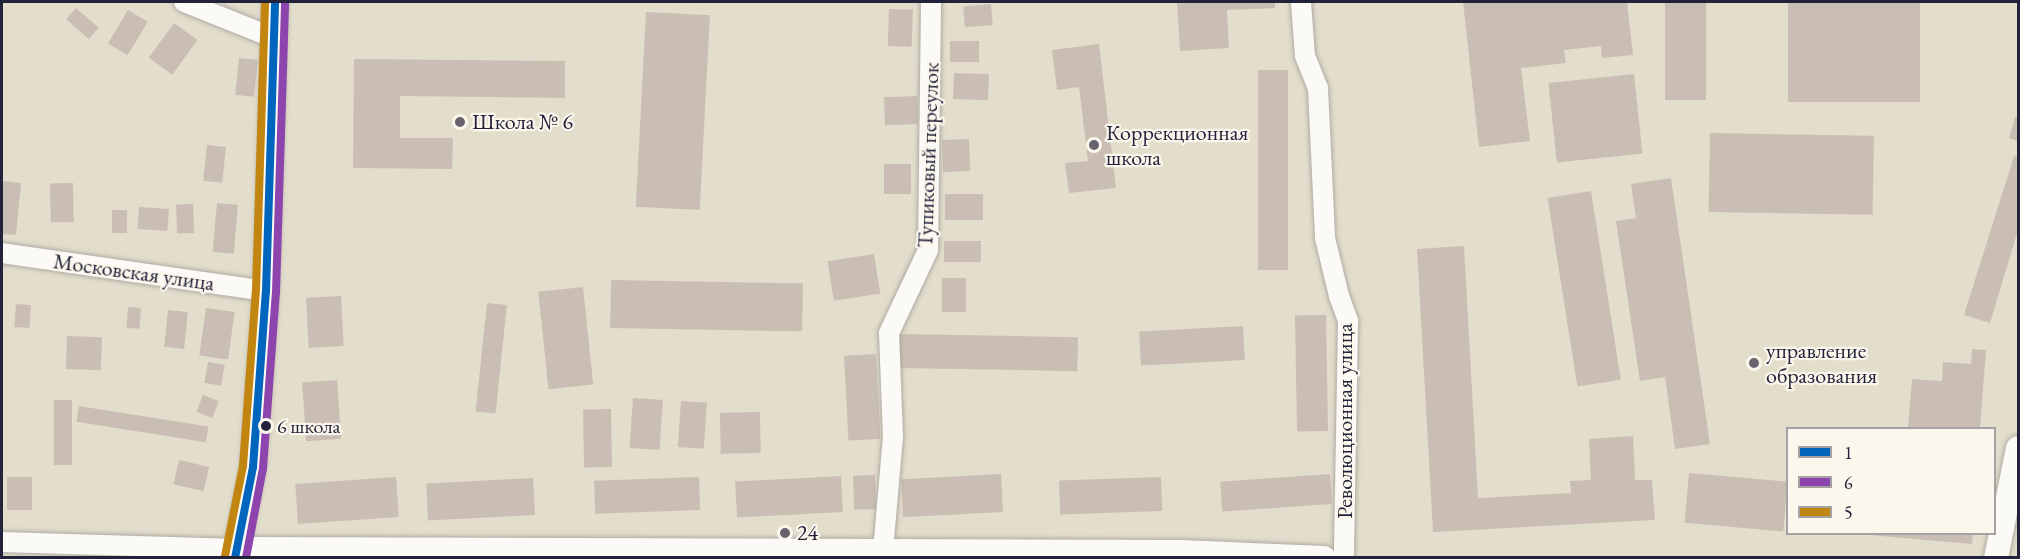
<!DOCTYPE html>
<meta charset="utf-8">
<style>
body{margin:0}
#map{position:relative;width:2020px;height:559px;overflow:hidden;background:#e3ddcc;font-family:"EB Garamond",serif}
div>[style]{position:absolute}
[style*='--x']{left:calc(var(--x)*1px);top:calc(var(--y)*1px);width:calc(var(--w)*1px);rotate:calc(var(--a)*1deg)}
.building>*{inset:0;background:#cabeb4;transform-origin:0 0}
.roads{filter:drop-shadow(0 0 2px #afaca3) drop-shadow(0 0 2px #afaca3)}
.minor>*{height:20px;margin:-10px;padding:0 10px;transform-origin:10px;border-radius:10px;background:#fbfaf7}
.major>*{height:24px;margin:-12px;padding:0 12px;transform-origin:12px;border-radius:12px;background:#fbfaf7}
.bus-1>*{height:8px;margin:-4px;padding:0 4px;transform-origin:4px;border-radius:4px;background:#0065bd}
.bus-2>*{height:8px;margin:-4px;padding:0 4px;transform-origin:4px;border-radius:4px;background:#8e44ad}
.bus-3>*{height:8px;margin:-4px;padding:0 4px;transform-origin:4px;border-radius:4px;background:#c2850f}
.dots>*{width:16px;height:16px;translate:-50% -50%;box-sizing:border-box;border:3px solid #fbf7ec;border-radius:50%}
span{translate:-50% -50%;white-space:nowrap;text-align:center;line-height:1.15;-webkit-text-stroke:4.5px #fbf7ec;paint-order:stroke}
.bus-label{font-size:20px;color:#22223b}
.left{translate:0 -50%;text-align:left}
.poi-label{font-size:22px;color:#22223b}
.street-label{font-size:22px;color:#22223b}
.frame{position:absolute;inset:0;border:3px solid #22223b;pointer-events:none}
.legend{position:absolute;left:1786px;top:427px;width:210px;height:108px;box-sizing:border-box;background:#fbf7ec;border:2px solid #a4a2a5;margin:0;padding:8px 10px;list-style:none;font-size:18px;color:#22223b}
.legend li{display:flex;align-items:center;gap:12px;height:30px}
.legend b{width:30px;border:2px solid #a4a2a5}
</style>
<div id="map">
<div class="building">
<div style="clip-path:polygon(1177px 2px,1275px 2px,1275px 8px,1227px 10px,1229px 48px,1180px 51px)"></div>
<div style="clip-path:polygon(1463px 2px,1627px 2px,1633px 55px,1602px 58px,1601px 46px,1564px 50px,1566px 63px,1521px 68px,1530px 141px,1479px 147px)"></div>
<div style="left:1665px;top:2px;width:41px;height:98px"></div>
<div style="left:1788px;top:2px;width:132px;height:100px"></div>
<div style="left:991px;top:4px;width:21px;height:28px;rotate:85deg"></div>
<div style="left:76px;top:8px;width:30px;height:15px;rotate:41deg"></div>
<div style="left:889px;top:9px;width:24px;height:37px;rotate:2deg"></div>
<div style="left:128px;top:10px;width:23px;height:39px;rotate:31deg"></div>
<div style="left:646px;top:12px;width:64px;height:195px;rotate:3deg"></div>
<div style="left:174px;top:23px;width:29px;height:43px;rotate:36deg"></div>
<div style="left:950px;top:41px;width:29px;height:21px"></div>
<div style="clip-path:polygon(1099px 44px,1116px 188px,1069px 193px,1065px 163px,1088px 161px,1079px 87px,1057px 90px,1052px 50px)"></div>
<div style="left:239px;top:58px;width:19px;height:37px;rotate:6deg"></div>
<div style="clip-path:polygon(354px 59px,565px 61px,565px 98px,400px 96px,400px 138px,453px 138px,452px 169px,353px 168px)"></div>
<div style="left:1258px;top:70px;width:30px;height:200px"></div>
<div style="left:954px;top:73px;width:35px;height:26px;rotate:2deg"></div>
<div style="left:1634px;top:74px;width:80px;height:86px;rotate:84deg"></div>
<div style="left:917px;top:96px;width:28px;height:33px;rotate:88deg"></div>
<div style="clip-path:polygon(2015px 117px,2018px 118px,2018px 141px,2009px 138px)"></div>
<div style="left:1710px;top:133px;width:164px;height:79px;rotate:1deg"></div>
<div style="left:969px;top:139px;width:32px;height:27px;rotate:88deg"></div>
<div style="left:207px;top:145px;width:19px;height:36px;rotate:6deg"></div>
<div style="clip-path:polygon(2014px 156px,2018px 157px,2018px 230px,1990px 323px,1964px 315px)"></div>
<div style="left:884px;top:164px;width:27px;height:30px"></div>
<div style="clip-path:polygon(1671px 178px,1710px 444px,1675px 449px,1665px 377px,1640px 381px,1616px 221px,1636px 218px,1631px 184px)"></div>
<div style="clip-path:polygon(2px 181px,21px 183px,16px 235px,2px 234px)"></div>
<div style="left:73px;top:183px;width:39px;height:23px;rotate:89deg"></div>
<div style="left:1591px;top:191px;width:191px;height:44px;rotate:81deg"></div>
<div style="left:945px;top:194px;width:38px;height:26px"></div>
<div style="left:217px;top:203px;width:21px;height:49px;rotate:5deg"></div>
<div style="left:193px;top:204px;width:29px;height:17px;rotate:88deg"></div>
<div style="left:139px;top:207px;width:30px;height:22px;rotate:4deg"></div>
<div style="left:112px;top:210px;width:15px;height:23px"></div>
<div style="left:981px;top:241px;width:21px;height:37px;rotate:90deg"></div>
<div style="clip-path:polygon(1464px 246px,1478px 498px,1571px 493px,1570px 481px,1591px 480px,1589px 439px,1633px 436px,1635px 480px,1652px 480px,1655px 520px,1433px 532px,1417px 249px)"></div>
<div style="left:874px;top:254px;width:40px;height:47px;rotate:81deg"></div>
<div style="left:942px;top:278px;width:24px;height:34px"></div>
<div style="left:611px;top:280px;width:192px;height:48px;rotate:1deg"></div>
<div style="left:583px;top:287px;width:98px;height:45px;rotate:84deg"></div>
<div style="left:341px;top:296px;width:50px;height:35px;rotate:87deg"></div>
<div style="left:487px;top:303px;width:20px;height:109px;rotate:6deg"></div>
<div style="left:16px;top:304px;width:15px;height:23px;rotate:4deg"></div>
<div style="left:128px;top:307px;width:13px;height:21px;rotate:4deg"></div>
<div style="left:206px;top:308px;width:29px;height:48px;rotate:8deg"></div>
<div style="left:168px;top:310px;width:20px;height:37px;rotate:6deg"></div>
<div style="left:1326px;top:315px;width:116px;height:31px;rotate:89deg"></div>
<div style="left:1243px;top:326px;width:34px;height:104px;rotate:87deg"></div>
<div style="left:897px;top:334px;width:181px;height:34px;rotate:1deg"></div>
<div style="left:67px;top:336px;width:35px;height:33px;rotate:2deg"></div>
<div style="clip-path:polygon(1972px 349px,1986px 350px,1980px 428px,1908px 428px,1912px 379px,1942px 381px,1943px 362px,1971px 364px)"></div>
<div style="left:876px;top:354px;width:85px;height:32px;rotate:87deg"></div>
<div style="left:208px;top:362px;width:17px;height:21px;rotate:10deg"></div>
<div style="left:337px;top:380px;width:59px;height:35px;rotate:86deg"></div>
<div style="left:203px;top:395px;width:17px;height:18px;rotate:21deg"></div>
<div style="left:633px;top:398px;width:30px;height:50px;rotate:4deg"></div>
<div style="left:54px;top:400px;width:18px;height:65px"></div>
<div style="left:681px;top:401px;width:26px;height:46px;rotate:4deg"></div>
<div style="left:79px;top:406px;width:131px;height:16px;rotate:9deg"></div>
<div style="left:611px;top:409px;width:58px;height:28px;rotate:89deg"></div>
<div style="left:760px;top:412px;width:41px;height:40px;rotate:89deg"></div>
<div style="left:179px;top:460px;width:31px;height:25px;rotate:13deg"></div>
<div style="left:1689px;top:473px;width:99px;height:50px;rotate:5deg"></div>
<div style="left:1001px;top:474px;width:38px;height:100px;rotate:87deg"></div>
<div style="left:1330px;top:474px;width:30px;height:110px;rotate:86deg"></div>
<div style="left:875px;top:475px;width:34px;height:22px;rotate:88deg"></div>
<div style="left:841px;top:476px;width:36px;height:106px;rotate:87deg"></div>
<div style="left:7px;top:477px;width:25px;height:33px"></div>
<div style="left:396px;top:477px;width:40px;height:101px;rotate:86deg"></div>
<div style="left:699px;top:477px;width:33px;height:105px;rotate:88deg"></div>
<div style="left:1161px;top:477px;width:34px;height:102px;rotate:88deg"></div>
<div style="left:533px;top:478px;width:37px;height:107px;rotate:87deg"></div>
<div style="clip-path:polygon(1858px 534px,1973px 534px,1972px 544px)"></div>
</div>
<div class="roads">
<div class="minor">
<div style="--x:184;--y:2;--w:97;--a:21.8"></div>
<div style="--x:1301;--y:2;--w:54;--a:85.8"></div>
<div style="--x:1305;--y:56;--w:35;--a:68"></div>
<div style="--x:1318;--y:88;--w:150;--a:87.3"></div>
<div style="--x:1325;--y:238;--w:60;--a:76.4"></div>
<div style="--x:1339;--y:296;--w:27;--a:70"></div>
<div style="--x:1348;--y:321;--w:237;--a:91"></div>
<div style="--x:2;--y:253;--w:267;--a:8.2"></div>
<div style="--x:2;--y:542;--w:235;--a:1.7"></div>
<div style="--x:883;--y:551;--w:114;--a:-85"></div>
<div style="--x:893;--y:437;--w:104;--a:-92.2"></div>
<div style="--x:889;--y:333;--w:92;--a:-64.8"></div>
<div style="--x:928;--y:250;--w:248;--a:-89.3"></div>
</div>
<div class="major">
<div style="--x:237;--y:549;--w:944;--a:0.18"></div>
<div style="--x:1181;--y:552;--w:143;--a:2.4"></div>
<div style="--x:235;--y:558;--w:93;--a:-78.8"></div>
<div style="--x:253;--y:467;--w:176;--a:-85.8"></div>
<div style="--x:266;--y:291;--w:289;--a:-88.2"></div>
<div style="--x:1996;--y:558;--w:112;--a:-78.7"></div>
</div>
</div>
<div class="bus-1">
<div style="--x:235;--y:558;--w:93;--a:-78.8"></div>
<div style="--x:253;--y:467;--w:176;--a:-85.8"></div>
<div style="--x:266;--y:291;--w:289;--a:-88.2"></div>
</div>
<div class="bus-2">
<div style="--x:246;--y:558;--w:92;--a:-79.3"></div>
<div style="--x:263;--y:468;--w:176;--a:-85.8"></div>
<div style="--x:276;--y:292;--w:290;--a:-88.2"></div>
</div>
<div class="bus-3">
<div style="--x:225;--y:556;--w:92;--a:-78.7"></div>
<div style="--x:243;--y:466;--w:176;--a:-85.8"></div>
<div style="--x:256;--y:290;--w:288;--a:-88.2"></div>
</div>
<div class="dots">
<div style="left:460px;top:122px;background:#66636e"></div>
<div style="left:1094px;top:145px;background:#66636e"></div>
<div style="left:1754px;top:363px;background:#66636e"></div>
<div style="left:266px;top:426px;background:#22223b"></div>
<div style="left:785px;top:533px;background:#66636e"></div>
</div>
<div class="bus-label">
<span class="left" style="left:277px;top:426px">6 школа</span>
</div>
<div class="poi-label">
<span class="left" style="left:472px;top:122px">Школа № 6</span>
<span class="left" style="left:1106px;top:145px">Коррекционная<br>школа</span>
<span class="left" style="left:1766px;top:363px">управление<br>образования</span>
<span class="left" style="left:797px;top:533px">24</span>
</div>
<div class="street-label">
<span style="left:928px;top:155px;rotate:-88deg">Тупиковый переулок</span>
<span style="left:134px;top:272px;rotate:8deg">Московская улица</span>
<span style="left:1345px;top:421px;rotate:-90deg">Революционная улица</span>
</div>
<div class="frame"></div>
<ul class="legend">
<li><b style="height:8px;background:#0065bd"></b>1</li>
<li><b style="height:8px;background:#8e44ad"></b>6</li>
<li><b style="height:8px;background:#c2850f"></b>5</li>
</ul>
</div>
